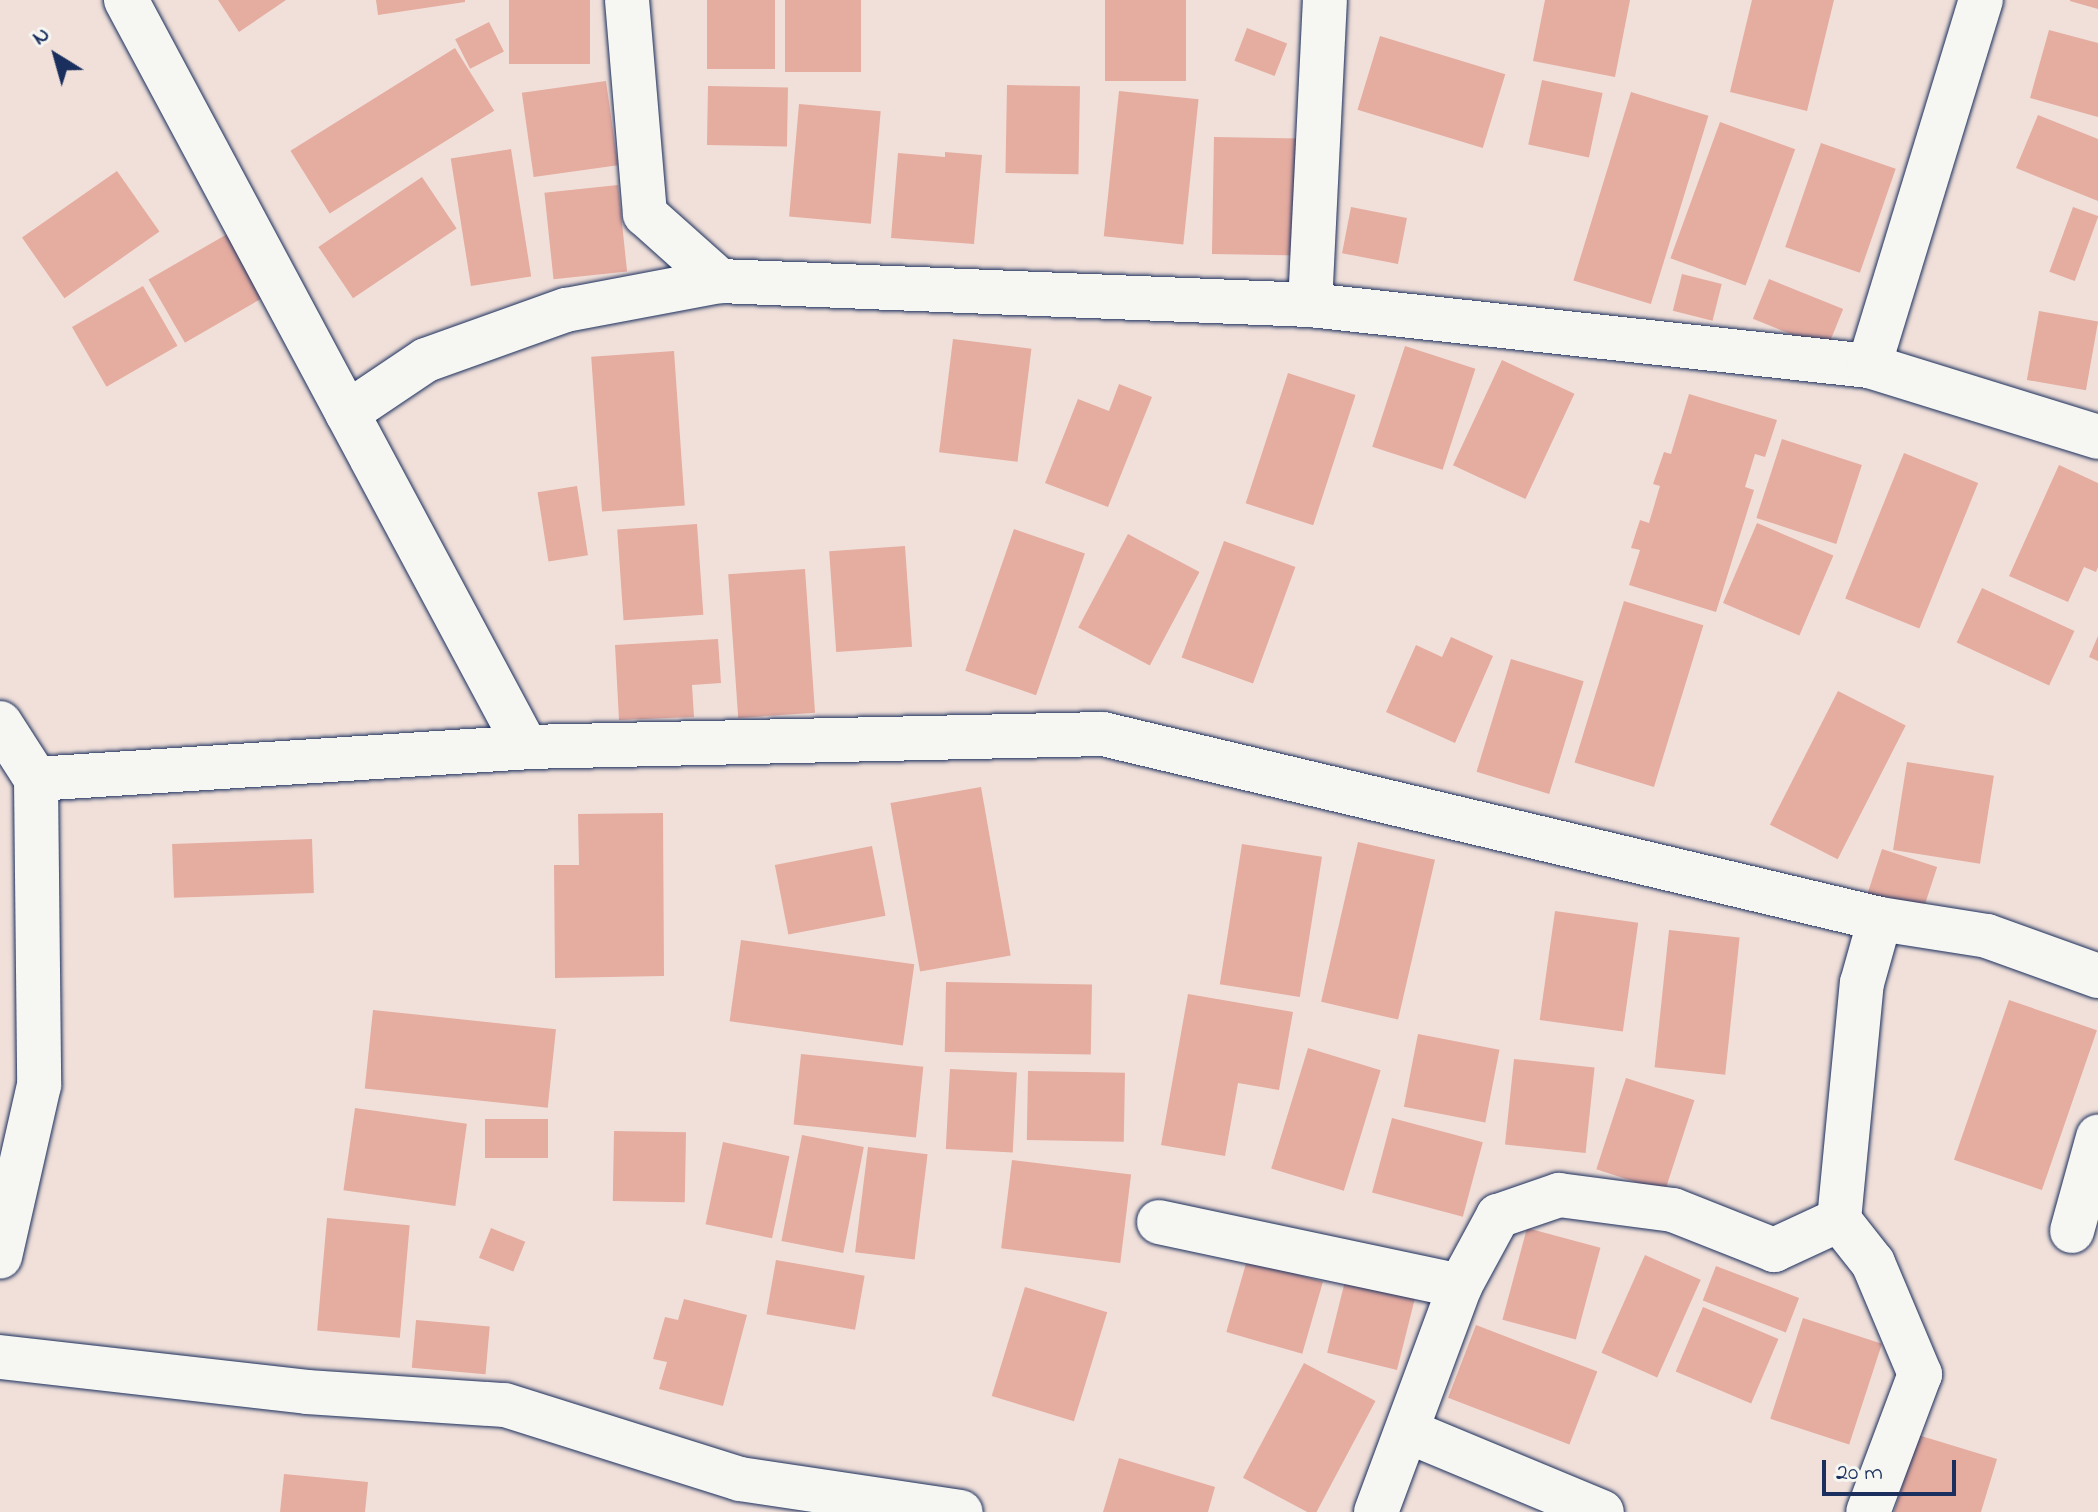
<!DOCTYPE html>
<style>
body{margin:0}
#map{position:relative;width:2098px;height:1512px;overflow:hidden;background:#f1e0d9;font-family:"Indie Flower",sans-serif}
div>[style]{position:absolute}
[style*='--x']{left:calc(var(--x)*1px);top:calc(var(--y)*1px);width:calc(var(--w)*1px);rotate:calc(var(--a)*1deg)}
.building>*{inset:0;background:#e5aca0;transform-origin:0 0}
.roads{filter:drop-shadow(0 0 2px #1b2f5e) drop-shadow(0 0 2px #1b2f5e)}
.minor>*{height:44px;margin:-22px;padding:0 22px;transform-origin:22px;border-radius:22px;background:#f6f6f2}
span{translate:-50% -50%;white-space:nowrap;text-align:center;line-height:1.15;-webkit-text-stroke:7px #f6f6f2;paint-order:stroke}
.north{position:absolute;left:16px;top:16px;width:80px;height:80px;-webkit-text-stroke:6px #f6f6f2;paint-order:stroke;rotate:323deg;font-size:22px;font-weight:700;line-height:32px;text-align:center;color:#1b2f5e}
.north::after{content:'';display:block;margin:auto;width:28px;height:36px;background:#1b2f5e;clip-path:polygon(50% 0,100% 100%,50% 72%,0 100%)}
.scale{position:absolute;left:1822px;top:1460px;width:134px;height:36px;box-sizing:border-box;border:4px solid #1b2f5e;border-top:0;padding-left:10px;font-size:24px;line-height:28px;white-space:nowrap;color:#1b2f5e;-webkit-text-stroke:6px #f6f6f2;paint-order:stroke}
</style>
<div id="map">
<div class="building">
<div style="clip-path:polygon(218px 0,286px 0,239px 32px)"></div>
<div style="clip-path:polygon(376px 0,465px 0,465px 2px,378px 15px)"></div>
<div style="left:509px;top:0;width:81px;height:64px"></div>
<div style="left:707px;top:0;width:68px;height:69px"></div>
<div style="left:785px;top:0;width:76px;height:72px"></div>
<div style="left:1105px;top:0;width:81px;height:81px"></div>
<div style="clip-path:polygon(1545px 0,1630px 0,1615px 77px,1533px 61px)"></div>
<div style="clip-path:polygon(1752px 0,1834px 0,1807px 111px,1730px 92px)"></div>
<div style="clip-path:polygon(2070px 0,2098px 0,2098px 9px,2070px 1px)"></div>
<div style="left:489px;top:22px;width:33px;height:38px;rotate:63deg"></div>
<div style="left:1247px;top:28px;width:43px;height:35px;rotate:21deg"></div>
<div style="clip-path:polygon(2049px 30px,2098px 43px,2098px 117px,2030px 98px)"></div>
<div style="left:1380px;top:36px;width:131px;height:77px;rotate:17deg"></div>
<div style="left:455px;top:48px;width:74px;height:194px;rotate:58deg"></div>
<div style="left:1542px;top:80px;width:62px;height:66px;rotate:12deg"></div>
<div style="left:606px;top:81px;width:85px;height:85px;rotate:82deg"></div>
<div style="left:1007px;top:85px;width:73px;height:88px;rotate:1deg"></div>
<div style="left:708px;top:86px;width:80px;height:59px;rotate:1deg"></div>
<div style="left:1119px;top:91px;width:80px;height:146px;rotate:6deg"></div>
<div style="left:1631px;top:92px;width:81px;height:197px;rotate:17deg"></div>
<div style="left:799px;top:104px;width:82px;height:113px;rotate:5deg"></div>
<div style="clip-path:polygon(2038px 115px,2098px 139px,2098px 201px,2016px 168px)"></div>
<div style="left:1720px;top:122px;width:80px;height:145px;rotate:20deg"></div>
<div style="left:1214px;top:137px;width:88px;height:117px;rotate:1deg"></div>
<div style="left:1821px;top:143px;width:79px;height:110px;rotate:19deg"></div>
<div style="left:511px;top:149px;width:129px;height:61px;rotate:81deg"></div>
<div style="clip-path:polygon(945px 152px,982px 155px,974px 244px,891px 238px,898px 153px,945px 157px)"></div>
<div style="left:117px;top:171px;width:74px;height:116px;rotate:55deg"></div>
<div style="left:422px;top:177px;width:62px;height:125px;rotate:56deg"></div>
<div style="left:618px;top:185px;width:87px;height:74px;rotate:84deg"></div>
<div style="left:1351px;top:207px;width:57px;height:47px;rotate:11deg"></div>
<div style="left:2073px;top:207px;width:27px;height:69px;rotate:20deg"></div>
<div style="left:229px;top:233px;width:73px;height:93px;rotate:60deg"></div>
<div style="left:1682px;top:274px;width:41px;height:38px;rotate:14deg"></div>
<div style="left:1769px;top:279px;width:80px;height:43px;rotate:22deg"></div>
<div style="left:143px;top:286px;width:69px;height:82px;rotate:60deg"></div>
<div style="left:2039px;top:311px;width:60px;height:70px;rotate:10deg"></div>
<div style="left:953px;top:339px;width:79px;height:114px;rotate:7deg"></div>
<div style="left:1405px;top:346px;width:74px;height:106px;rotate:18deg"></div>
<div style="left:674px;top:351px;width:155px;height:83px;rotate:86deg"></div>
<div style="left:1502px;top:360px;width:80px;height:116px;rotate:25deg"></div>
<div style="left:1288px;top:373px;width:71px;height:137px;rotate:18deg"></div>
<div style="clip-path:polygon(1119px 384px,1152px 397px,1108px 507px,1045px 483px,1078px 399px,1109px 411px)"></div>
<div style="clip-path:polygon(1689px 394px,1777px 420px,1765px 457px,1755px 454px,1745px 487px,1754px 490px,1716px 612px,1629px 585px,1640px 550px,1631px 548px,1640px 520px,1649px 523px,1660px 486px,1653px 484px,1664px 452px,1671px 454px)"></div>
<div style="left:1782px;top:439px;width:84px;height:83px;rotate:18deg"></div>
<div style="left:1904px;top:453px;width:80px;height:157px;rotate:22deg"></div>
<div style="clip-path:polygon(2059px 465px,2098px 483px,2098px 567px,2096px 572px,2084px 567px,2068px 602px,2009px 576px)"></div>
<div style="left:577px;top:486px;width:70px;height:40px;rotate:81deg"></div>
<div style="left:1757px;top:523px;width:83px;height:87px;rotate:23deg"></div>
<div style="left:697px;top:524px;width:91px;height:80px;rotate:86deg"></div>
<div style="left:1014px;top:529px;width:75px;height:150px;rotate:19deg"></div>
<div style="left:1128px;top:534px;width:81px;height:106px;rotate:28deg"></div>
<div style="left:1224px;top:541px;width:76px;height:124px;rotate:20deg"></div>
<div style="left:905px;top:546px;width:101px;height:76px;rotate:86deg"></div>
<div style="left:805px;top:569px;width:144px;height:77px;rotate:86deg"></div>
<div style="left:1982px;top:588px;width:102px;height:60px;rotate:25deg"></div>
<div style="left:1624px;top:601px;width:83px;height:169px;rotate:17deg"></div>
<div style="clip-path:polygon(2098px 636px,2098px 661px,2089px 657px)"></div>
<div style="clip-path:polygon(1451px 637px,1493px 656px,1455px 743px,1386px 712px,1416px 645px,1442px 657px)"></div>
<div style="clip-path:polygon(718px 639px,721px 683px,692px 685px,694px 717px,619px 720px,615px 645px)"></div>
<div style="left:1511px;top:659px;width:76px;height:118px;rotate:17deg"></div>
<div style="left:1838px;top:691px;width:76px;height:150px;rotate:27deg"></div>
<div style="left:1907px;top:762px;width:88px;height:89px;rotate:9deg"></div>
<div style="left:981px;top:787px;width:171px;height:92px;rotate:80deg"></div>
<div style="clip-path:polygon(663px 813px,664px 976px,555px 978px,554px 865px,579px 865px,578px 814px)"></div>
<div style="left:312px;top:839px;width:54px;height:140px;rotate:88deg"></div>
<div style="left:1358px;top:842px;width:79px;height:164px;rotate:13deg"></div>
<div style="left:1242px;top:844px;width:81px;height:142px;rotate:9deg"></div>
<div style="left:872px;top:846px;width:71px;height:99px;rotate:79deg"></div>
<div style="left:1882px;top:849px;width:58px;height:48px;rotate:18deg"></div>
<div style="left:1555px;top:911px;width:84px;height:110px;rotate:8deg"></div>
<div style="left:1669px;top:930px;width:71px;height:138px;rotate:6deg"></div>
<div style="left:741px;top:940px;width:175px;height:82px;rotate:8deg"></div>
<div style="left:946px;top:982px;width:146px;height:70px;rotate:1deg"></div>
<div style="clip-path:polygon(1188px 994px,1293px 1012px,1279px 1090px,1238px 1083px,1225px 1156px,1161px 1145px)"></div>
<div style="left:2009px;top:1000px;width:93px;height:169px;rotate:19deg"></div>
<div style="left:373px;top:1010px;width:184px;height:79px;rotate:6deg"></div>
<div style="left:1418px;top:1034px;width:83px;height:74px;rotate:11deg"></div>
<div style="left:1308px;top:1048px;width:76px;height:126px;rotate:17deg"></div>
<div style="left:801px;top:1054px;width:123px;height:71px;rotate:6deg"></div>
<div style="left:1514px;top:1059px;width:81px;height:86px;rotate:6deg"></div>
<div style="left:950px;top:1069px;width:67px;height:80px;rotate:3deg"></div>
<div style="left:1028px;top:1071px;width:97px;height:69px;rotate:1deg"></div>
<div style="left:1626px;top:1078px;width:72px;height:96px;rotate:18deg"></div>
<div style="left:355px;top:1108px;width:113px;height:83px;rotate:8deg"></div>
<div style="left:1392px;top:1118px;width:94px;height:77px;rotate:15deg"></div>
<div style="left:485px;top:1119px;width:63px;height:39px"></div>
<div style="left:614px;top:1131px;width:72px;height:70px;rotate:1deg"></div>
<div style="left:802px;top:1135px;width:63px;height:108px;rotate:11deg"></div>
<div style="left:723px;top:1142px;width:68px;height:84px;rotate:12deg"></div>
<div style="left:868px;top:1147px;width:60px;height:106px;rotate:7deg"></div>
<div style="left:1012px;top:1160px;width:120px;height:89px;rotate:7deg"></div>
<div style="left:327px;top:1218px;width:83px;height:113px;rotate:5deg"></div>
<div style="left:491px;top:1228px;width:37px;height:32px;rotate:22deg"></div>
<div style="left:1527px;top:1228px;width:76px;height:95px;rotate:15deg"></div>
<div style="left:1645px;top:1255px;width:61px;height:107px;rotate:24deg"></div>
<div style="left:776px;top:1260px;width:90px;height:55px;rotate:10deg"></div>
<div style="left:1247px;top:1260px;width:79px;height:75px;rotate:16deg"></div>
<div style="left:1716px;top:1266px;width:89px;height:37px;rotate:21deg"></div>
<div style="left:1346px;top:1277px;width:72px;height:78px;rotate:14deg"></div>
<div style="left:1025px;top:1287px;width:86px;height:114px;rotate:17deg"></div>
<div style="clip-path:polygon(684px 1299px,747px 1315px,723px 1406px,659px 1389px,667px 1362px,653px 1359px,665px 1317px,678px 1320px)"></div>
<div style="left:1703px;top:1307px;width:82px;height:70px;rotate:23deg"></div>
<div style="left:1803px;top:1318px;width:83px;height:106px;rotate:18deg"></div>
<div style="left:416px;top:1320px;width:74px;height:48px;rotate:5deg"></div>
<div style="left:1476px;top:1325px;width:130px;height:78px;rotate:21deg"></div>
<div style="left:1304px;top:1363px;width:81px;height:130px;rotate:28deg"></div>
<div style="clip-path:polygon(1918px 1435px,1997px 1459px,1981px 1512px,1894px 1512px)"></div>
<div style="clip-path:polygon(1119px 1458px,1215px 1487px,1208px 1512px,1103px 1512px)"></div>
<div style="clip-path:polygon(284px 1474px,368px 1482px,365px 1512px,280px 1512px)"></div>
</div>
<div class="roads">
<div class="minor">
<div style="--x:126;--y:0;--w:847;--a:61.83"></div>
<div style="--x:627;--y:0;--w:215;--a:85.2"></div>
<div style="--x:645;--y:214;--w:101;--a:41.8"></div>
<div style="--x:720;--y:281;--w:590;--a:2.33"></div>
<div style="--x:1310;--y:305;--w:562;--a:6.23"></div>
<div style="--x:1869;--y:366;--w:240;--a:17.2"></div>
<div style="--x:1310;--y:305;--w:305;--a:-87.2"></div>
<div style="--x:1869;--y:366;--w:383;--a:-73"></div>
<div style="--x:347;--y:413;--w:95;--a:-33.9"></div>
<div style="--x:426;--y:360;--w:149;--a:-19.7"></div>
<div style="--x:566;--y:310;--w:157;--a:-10.7"></div>
<div style="--x:0;--y:723;--w:67;--a:57.3"></div>
<div style="--x:36;--y:779;--w:306;--a:89.4"></div>
<div style="--x:39;--y:1085;--w:176;--a:102.8"></div>
<div style="--x:36;--y:779;--w:491;--a:-3.7"></div>
<div style="--x:526;--y:747;--w:577;--a:-1.29"></div>
<div style="--x:1103;--y:734;--w:799;--a:13.39"></div>
<div style="--x:1880;--y:919;--w:108;--a:9"></div>
<div style="--x:1987;--y:936;--w:118;--a:19.8"></div>
<div style="--x:1839;--y:1220;--w:55;--a:51.7"></div>
<div style="--x:1873;--y:1263;--w:121;--a:67.1"></div>
<div style="--x:1920;--y:1374;--w:147;--a:110.6"></div>
<div style="--x:1159;--y:1222;--w:308;--a:12"></div>
<div style="--x:2072;--y:1231;--w:98;--a:-74.5"></div>
<div style="--x:0;--y:1357;--w:309;--a:6.5"></div>
<div style="--x:307;--y:1392;--w:198;--a:3.8"></div>
<div style="--x:505;--y:1405;--w:246;--a:17.5"></div>
<div style="--x:740;--y:1479;--w:223;--a:8.5"></div>
<div style="--x:1407;--y:1431;--w:211;--a:22.6"></div>
<div style="--x:1376;--y:1512;--w:241;--a:-69.6"></div>
<div style="--x:1460;--y:1286;--w:80;--a:-61.5"></div>
<div style="--x:1498;--y:1216;--w:65;--a:-19"></div>
<div style="--x:1559;--y:1195;--w:115;--a:7.5"></div>
<div style="--x:1673;--y:1210;--w:109;--a:21.6"></div>
<div style="--x:1774;--y:1250;--w:72;--a:-24.8"></div>
<div style="--x:1839;--y:1220;--w:238;--a:-84.5"></div>
<div style="--x:1862;--y:983;--w:66;--a:-74.3"></div>
</div>
</div>
<div class="north">N</div>
<div class="scale">20 m</div>
</div>
